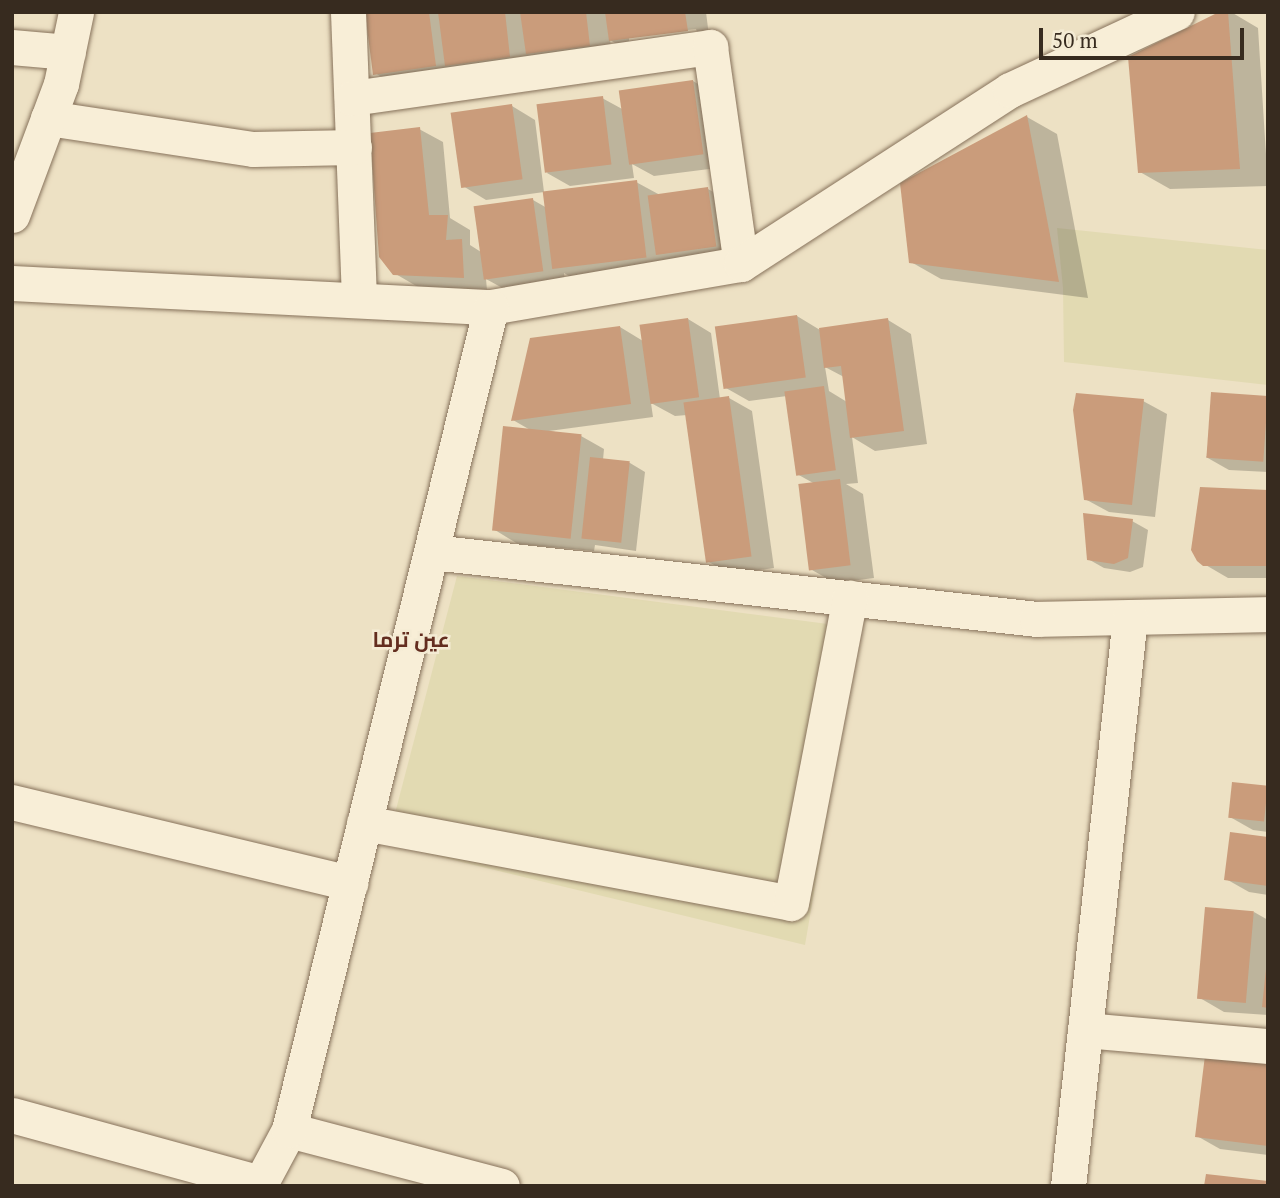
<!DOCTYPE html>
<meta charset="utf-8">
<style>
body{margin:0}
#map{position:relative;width:1280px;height:1198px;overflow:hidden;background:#ede1c4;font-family:"PT Serif",Cairo,serif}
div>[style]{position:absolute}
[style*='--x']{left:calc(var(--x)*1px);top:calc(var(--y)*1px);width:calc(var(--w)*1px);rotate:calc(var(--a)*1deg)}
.farmland>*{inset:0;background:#e2dab2}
.shadow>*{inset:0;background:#0003}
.building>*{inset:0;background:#ca9c7b;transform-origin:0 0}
.roads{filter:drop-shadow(0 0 2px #87725b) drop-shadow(0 0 2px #87725b)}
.minor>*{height:35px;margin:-17.5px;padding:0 17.5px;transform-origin:17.5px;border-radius:17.5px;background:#f8eed7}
span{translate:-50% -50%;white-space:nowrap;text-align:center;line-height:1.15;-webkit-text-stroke:5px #f4ebd4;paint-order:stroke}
.quarter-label{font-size:21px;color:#632d1f;font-weight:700}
.frame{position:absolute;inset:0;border:14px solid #372b1f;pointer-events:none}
.scale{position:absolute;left:1039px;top:28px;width:205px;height:32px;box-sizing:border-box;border:4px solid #372b1f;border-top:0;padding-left:9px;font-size:21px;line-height:24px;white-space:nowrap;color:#372b1f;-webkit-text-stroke:5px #f4ebd4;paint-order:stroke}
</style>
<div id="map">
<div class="farmland">
<div style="clip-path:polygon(1057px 228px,1268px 250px,1268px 385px,1064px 362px,1063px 288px)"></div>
<div style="clip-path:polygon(457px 576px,859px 628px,805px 945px,387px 844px)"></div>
</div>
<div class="shadow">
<div style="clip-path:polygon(evenodd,367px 12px,706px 12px,710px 44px,634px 54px,610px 40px,613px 58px,551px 66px,531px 55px,533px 70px,398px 87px,375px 73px,367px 12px,696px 29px,697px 32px,629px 41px,629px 37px,696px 29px)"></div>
<div style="clip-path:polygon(1223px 12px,1231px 12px,1258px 28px,1268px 186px,1170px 189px,1140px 172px)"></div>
<div style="clip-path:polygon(693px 81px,716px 95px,725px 167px,654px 176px,632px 164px,634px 178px,570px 186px,547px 173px,602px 98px,624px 110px)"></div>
<div style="clip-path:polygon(512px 106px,535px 120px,544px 192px,486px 200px,463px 186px)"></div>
<div style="clip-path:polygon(1027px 117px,1057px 134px,1088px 298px,941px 279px,911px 262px)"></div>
<div style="clip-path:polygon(419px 129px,443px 142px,450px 218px,470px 230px,470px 245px,481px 252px,533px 200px,547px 208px,636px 182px,660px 195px,708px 189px,731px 202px,739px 259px,577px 281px,564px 273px,565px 284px,508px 291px,486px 279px,487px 290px,418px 287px,394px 273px)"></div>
<div style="clip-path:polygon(evenodd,797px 316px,820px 330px,888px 320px,911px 334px,927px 444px,875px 451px,852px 437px,858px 483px,846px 484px,863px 494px,874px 578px,835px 583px,812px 570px,815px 484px,797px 474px,787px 396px,749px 401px,726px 388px,797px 316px,825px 367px,844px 377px,847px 402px,829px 391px,825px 367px)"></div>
<div style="clip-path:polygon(688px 319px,711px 333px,720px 399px,729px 398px,752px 411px,774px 568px,730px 574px,707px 561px,687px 415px,675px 416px,651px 403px,653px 417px,549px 431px,581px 436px,604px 449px,603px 460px,630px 463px,645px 472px,636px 551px,595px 545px,594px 551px,518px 544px,495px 530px,532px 431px,513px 420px,620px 327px,643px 341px)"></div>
<div style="clip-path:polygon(1268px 397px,1268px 472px,1229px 470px,1206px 457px)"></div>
<div style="clip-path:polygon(1143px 401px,1167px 414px,1155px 517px,1109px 512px,1085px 499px)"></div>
<div style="clip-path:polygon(1268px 492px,1268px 578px,1228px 578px,1204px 564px)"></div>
<div style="clip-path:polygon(1132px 521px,1148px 530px,1143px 567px,1130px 572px,1104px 568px,1088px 559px)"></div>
<div style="clip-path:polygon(1268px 788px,1268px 832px,1253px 830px,1230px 817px)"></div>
<div style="clip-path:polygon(1268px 839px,1268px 895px,1249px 892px,1226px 879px)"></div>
<div style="clip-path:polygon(1254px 912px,1268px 920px,1268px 1015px,1224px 1012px,1200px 998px)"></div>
<div style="clip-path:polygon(1268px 1057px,1268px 1155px,1220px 1149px,1197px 1136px)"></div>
</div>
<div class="building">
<div style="clip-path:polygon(365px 12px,429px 12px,436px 66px,373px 75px)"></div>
<div style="clip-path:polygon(438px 12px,505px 12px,510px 57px,445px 66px)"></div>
<div style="clip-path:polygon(520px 12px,586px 12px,590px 46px,526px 54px)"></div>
<div style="clip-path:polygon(605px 12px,685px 12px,688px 31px,609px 41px)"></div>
<div style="clip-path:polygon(1219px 12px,1228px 12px,1240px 169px,1138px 173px,1128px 57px)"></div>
<div style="left:693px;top:80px;width:75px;height:75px;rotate:82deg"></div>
<div style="left:603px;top:96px;width:69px;height:67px;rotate:83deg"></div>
<div style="left:512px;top:104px;width:76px;height:62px;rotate:82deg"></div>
<div style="clip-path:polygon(1027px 115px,1059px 282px,909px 263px,900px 183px)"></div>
<div style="clip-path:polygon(420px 127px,429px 215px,448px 215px,446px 240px,462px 239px,464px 278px,393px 275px,379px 257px,370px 133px)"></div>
<div style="left:637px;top:180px;width:78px;height:95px;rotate:83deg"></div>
<div style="left:708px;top:187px;width:60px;height:61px;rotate:82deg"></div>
<div style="left:533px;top:198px;width:74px;height:60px;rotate:82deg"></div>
<div style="left:797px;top:315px;width:63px;height:83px;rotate:82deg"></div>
<div style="left:688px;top:318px;width:80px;height:49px;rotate:82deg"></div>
<div style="clip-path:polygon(888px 318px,904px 431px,850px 438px,841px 366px,824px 368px,819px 328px)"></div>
<div style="clip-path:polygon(620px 326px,631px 404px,511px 421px,530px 338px)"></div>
<div style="left:824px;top:386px;width:85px;height:40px;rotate:82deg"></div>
<div style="left:1211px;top:392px;width:57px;height:66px;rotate:4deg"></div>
<div style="clip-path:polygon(1076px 393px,1144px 399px,1132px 505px,1084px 500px,1073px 410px)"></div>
<div style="left:729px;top:396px;width:162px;height:46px;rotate:82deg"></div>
<div style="left:503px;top:426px;width:79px;height:105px;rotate:6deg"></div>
<div style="left:590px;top:457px;width:40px;height:82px;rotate:6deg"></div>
<div style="left:840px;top:479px;width:87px;height:42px;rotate:83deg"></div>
<div style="clip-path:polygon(1200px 487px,1268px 490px,1268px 566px,1203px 566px,1197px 561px,1191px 550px)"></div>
<div style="clip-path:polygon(1083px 513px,1133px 519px,1128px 558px,1114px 564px,1087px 560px)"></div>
<div style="left:1232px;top:782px;width:36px;height:36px;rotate:6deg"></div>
<div style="clip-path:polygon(1230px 832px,1268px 837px,1268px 886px,1224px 880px)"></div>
<div style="left:1205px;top:907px;width:49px;height:92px;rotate:5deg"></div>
<div style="clip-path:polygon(1266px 969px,1268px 969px,1268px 1008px,1262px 1007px)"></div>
<div style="clip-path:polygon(1206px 1047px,1268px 1055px,1268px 1146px,1195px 1137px)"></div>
<div style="clip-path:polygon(1206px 1174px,1268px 1181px,1268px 1186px,1204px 1186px)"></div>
</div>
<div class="roads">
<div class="minor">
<div style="--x:348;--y:12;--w:288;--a:87.8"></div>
<div style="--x:12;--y:47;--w:56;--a:5.1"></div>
<div style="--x:352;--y:98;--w:362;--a:-8.1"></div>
<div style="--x:710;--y:47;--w:219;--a:81.9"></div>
<div style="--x:48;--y:118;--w:207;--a:8.6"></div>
<div style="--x:253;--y:149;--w:101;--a:-1.1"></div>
<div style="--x:12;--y:215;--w:140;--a:-69.5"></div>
<div style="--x:61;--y:84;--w:74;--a:-78.2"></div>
<div style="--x:12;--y:283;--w:480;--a:2.9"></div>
<div style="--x:491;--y:307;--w:254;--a:-9.8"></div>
<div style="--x:741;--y:264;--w:320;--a:-32.9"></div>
<div style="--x:1010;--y:90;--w:184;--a:-25"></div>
<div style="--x:432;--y:552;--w:609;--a:6.32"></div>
<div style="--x:1037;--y:619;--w:231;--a:-1.2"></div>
<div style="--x:12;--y:802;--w:348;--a:13.5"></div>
<div style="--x:364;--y:823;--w:434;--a:10.6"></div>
<div style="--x:791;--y:903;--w:311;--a:-79.1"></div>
<div style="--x:1085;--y:1030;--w:184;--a:5"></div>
<div style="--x:12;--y:1115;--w:257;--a:15.3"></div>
<div style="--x:289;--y:1130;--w:220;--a:14.7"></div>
<div style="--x:259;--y:1186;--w:64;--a:-61.8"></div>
<div style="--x:289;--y:1130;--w:847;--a:-76.21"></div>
<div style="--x:1068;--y:1186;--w:572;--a:-83.78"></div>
</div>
</div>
<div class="quarter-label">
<span style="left:411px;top:639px">عين ترما</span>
</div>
<div class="frame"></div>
<div class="scale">50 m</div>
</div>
